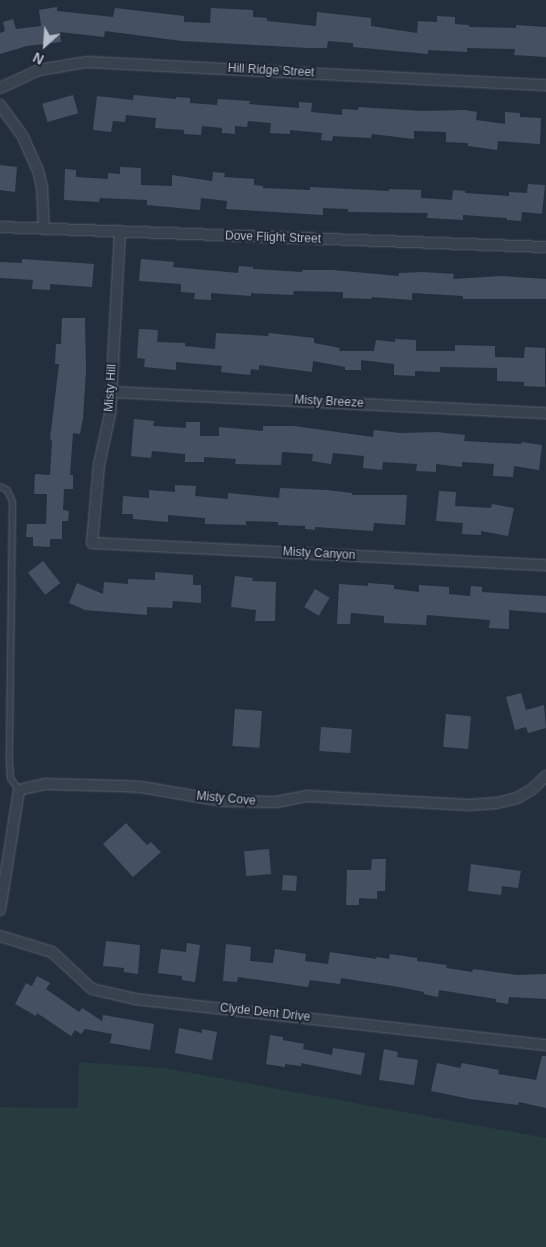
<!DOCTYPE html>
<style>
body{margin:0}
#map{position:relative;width:546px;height:1247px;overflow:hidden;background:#242f3e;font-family:Arial,sans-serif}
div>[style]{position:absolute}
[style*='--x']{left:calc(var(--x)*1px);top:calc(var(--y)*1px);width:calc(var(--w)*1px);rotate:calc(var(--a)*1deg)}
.green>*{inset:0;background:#263c3f}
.building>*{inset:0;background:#455162;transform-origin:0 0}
.roads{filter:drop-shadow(0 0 1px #565f6c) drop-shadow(0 0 1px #565f6c)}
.lane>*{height:5px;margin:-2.5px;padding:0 2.5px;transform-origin:2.5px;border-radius:2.5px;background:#38414e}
.street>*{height:10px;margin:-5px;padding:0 5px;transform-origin:5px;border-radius:5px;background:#38414e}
span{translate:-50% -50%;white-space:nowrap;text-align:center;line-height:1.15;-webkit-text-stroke:4px #1d2633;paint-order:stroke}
.street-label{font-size:12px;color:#b4bcc9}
.north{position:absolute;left:20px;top:20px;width:50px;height:50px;-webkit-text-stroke:4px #1d2633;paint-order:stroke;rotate:206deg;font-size:14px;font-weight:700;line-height:20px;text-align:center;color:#b4bcc9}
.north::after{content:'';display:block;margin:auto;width:18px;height:22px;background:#b4bcc9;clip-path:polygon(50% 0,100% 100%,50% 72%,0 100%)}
</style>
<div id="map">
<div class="green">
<div style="clip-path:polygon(79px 1062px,164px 1068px,546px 1138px,546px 1247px,0 1247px,0 1107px,78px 1108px)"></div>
</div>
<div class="building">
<div style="clip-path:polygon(57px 7px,57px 11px,113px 17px,115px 8px,184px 16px,184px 22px,210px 23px,211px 8px,253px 10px,253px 17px,267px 18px,267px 21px,316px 26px,317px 12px,371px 18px,371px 26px,417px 33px,418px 21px,437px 22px,437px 16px,455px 17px,455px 24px,469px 25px,469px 27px,516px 28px,516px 25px,546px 27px,546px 57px,514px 55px,515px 49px,467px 48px,467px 52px,428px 50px,428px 54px,353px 47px,353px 43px,328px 41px,327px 48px,308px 48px,182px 41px,105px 31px,104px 37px,60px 32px,61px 42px,27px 46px,0 54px,0 33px,5px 31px,3px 22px,13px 19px,16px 29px,41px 26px,39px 10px)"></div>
<div style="left:73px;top:95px;width:19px;height:32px;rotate:74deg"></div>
<div style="clip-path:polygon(134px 95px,176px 99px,176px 97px,190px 98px,190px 103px,217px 105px,218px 99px,250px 101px,249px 104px,299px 108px,299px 102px,312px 103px,311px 112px,342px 115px,342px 109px,358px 110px,358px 107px,422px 111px,465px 110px,477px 112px,476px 120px,505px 124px,505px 112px,520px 113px,520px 117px,541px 118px,540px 144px,498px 141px,497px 150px,468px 146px,468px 143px,446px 142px,446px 132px,414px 131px,414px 139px,372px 134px,371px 138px,333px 136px,332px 141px,321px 140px,322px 133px,290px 130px,290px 134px,270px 133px,271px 123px,248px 121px,247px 127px,235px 126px,235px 134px,222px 133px,222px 128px,202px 126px,201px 135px,184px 134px,184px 130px,155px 128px,156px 118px,126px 115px,125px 122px,113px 121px,111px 132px,93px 130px,97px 96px,133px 100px)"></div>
<div style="clip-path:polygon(0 165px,17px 167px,15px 192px,0 190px)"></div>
<div style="clip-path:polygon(120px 167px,141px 168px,141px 185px,172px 186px,172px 175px,212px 181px,213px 172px,225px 173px,224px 177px,254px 179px,254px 185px,263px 186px,263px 188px,310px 190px,310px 187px,389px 191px,389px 189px,421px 190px,421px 198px,452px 200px,453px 190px,465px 191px,465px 193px,509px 196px,509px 192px,527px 193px,528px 184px,545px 185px,542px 214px,522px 212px,521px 221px,507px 220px,507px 218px,463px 215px,463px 220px,427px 218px,428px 213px,348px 212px,348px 209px,323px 208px,323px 215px,226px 209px,227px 201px,201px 198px,200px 210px,147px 205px,147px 200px,100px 198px,99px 202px,64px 200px,65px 169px,76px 170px,76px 177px,108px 179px,108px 173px,120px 174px)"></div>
<div style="clip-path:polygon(22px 259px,94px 264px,92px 287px,50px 284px,50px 290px,32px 289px,33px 280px,0 278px,0 262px,22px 263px)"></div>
<div style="clip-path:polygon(141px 259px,174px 262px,173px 267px,238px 273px,239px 266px,253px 267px,253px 269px,302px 272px,302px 270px,333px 270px,399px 276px,399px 273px,423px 272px,454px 274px,453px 279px,501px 276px,546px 279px,546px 299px,463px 299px,463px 296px,412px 293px,412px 300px,372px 297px,371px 299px,343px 298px,343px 292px,294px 291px,293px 295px,251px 293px,251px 296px,211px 293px,211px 300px,194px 299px,195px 293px,181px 292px,181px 284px,139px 281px)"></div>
<div style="clip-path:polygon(62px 318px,85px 318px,86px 371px,83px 418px,80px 434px,73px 433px,70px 475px,73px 475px,73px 489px,64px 489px,63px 510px,69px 511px,68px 521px,62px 521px,62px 539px,50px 539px,50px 547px,33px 546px,33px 537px,26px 537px,27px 524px,46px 524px,47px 494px,34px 494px,35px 474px,50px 475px,52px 440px,50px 439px,59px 364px,55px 364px,56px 344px,61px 344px)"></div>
<div style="clip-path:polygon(139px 329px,158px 330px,157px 342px,185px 343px,185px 346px,215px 349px,216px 333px,268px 336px,269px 333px,314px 338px,314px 343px,340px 348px,339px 351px,374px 351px,376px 340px,395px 342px,395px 339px,416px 340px,416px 351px,455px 351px,455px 345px,495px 346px,495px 357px,524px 358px,525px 347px,545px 348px,545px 387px,524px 386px,524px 382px,497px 381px,497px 368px,440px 367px,440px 372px,415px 371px,415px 376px,394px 375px,394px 364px,361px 360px,361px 370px,345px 370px,345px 367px,313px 361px,312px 372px,259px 365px,259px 370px,251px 369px,250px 375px,221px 372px,222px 366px,176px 362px,176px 370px,144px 367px,145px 359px,137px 358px)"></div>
<div style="clip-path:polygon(134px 419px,154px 421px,153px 426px,186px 428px,186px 422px,200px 422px,200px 436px,219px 436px,219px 427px,263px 431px,263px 426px,294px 426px,373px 437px,374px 430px,400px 433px,436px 432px,465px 435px,464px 441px,521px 444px,522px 442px,542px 445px,539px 470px,514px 466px,513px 477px,493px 476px,494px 464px,462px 462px,462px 467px,436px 464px,436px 472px,416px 471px,417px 464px,383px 462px,382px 470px,363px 468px,364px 456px,333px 453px,331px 464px,312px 461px,313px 454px,282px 452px,281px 465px,235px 464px,236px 459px,204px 457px,204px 462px,185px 462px,185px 454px,152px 451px,151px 458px,131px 456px)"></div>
<div style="clip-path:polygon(175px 485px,196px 486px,195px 496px,228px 499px,228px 493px,279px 498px,280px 488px,327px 490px,352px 493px,352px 495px,407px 495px,405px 525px,374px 523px,373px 531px,315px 527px,315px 530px,305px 529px,305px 526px,278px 525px,278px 522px,246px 521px,246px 525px,205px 524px,205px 518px,168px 515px,168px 522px,133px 519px,133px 514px,122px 514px,123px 496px,149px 498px,149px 490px,175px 492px)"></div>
<div style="clip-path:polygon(439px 491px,456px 492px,455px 506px,491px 508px,492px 504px,514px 508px,508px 536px,481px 531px,481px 535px,462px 534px,463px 523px,436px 521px)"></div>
<div style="left:43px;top:561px;width:28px;height:19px;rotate:52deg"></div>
<div style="clip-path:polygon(155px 572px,193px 575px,193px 585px,201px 585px,201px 603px,173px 601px,172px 608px,147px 607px,147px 615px,85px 610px,69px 603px,77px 583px,103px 594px,104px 582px,128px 584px,128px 579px,155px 580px)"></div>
<div style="clip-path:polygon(235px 576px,253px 578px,252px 581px,276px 582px,275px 621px,255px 621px,256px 610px,231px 607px)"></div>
<div style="clip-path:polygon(368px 583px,394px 585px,394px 589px,419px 592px,419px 585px,449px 587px,449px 594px,470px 596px,471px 586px,482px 587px,482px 592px,546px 596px,546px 613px,509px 610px,509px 629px,489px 628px,490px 620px,427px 615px,426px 625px,384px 623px,384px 616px,351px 613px,350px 624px,337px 624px,339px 584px,368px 586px)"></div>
<div style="left:315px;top:589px;width:17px;height:21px;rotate:31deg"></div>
<div style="clip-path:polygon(521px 693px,526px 710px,544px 705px,546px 728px,528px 733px,526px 727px,515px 730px,506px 697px)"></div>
<div style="left:235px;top:709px;width:27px;height:37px;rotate:4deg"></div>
<div style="left:446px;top:714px;width:25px;height:33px;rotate:5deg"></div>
<div style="left:321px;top:727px;width:31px;height:24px;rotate:4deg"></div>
<div style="clip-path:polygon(126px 823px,147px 845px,151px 842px,161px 852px,133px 877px,103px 844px)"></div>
<div style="left:269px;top:849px;width:25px;height:25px;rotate:85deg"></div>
<div style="clip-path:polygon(372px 859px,386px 859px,385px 891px,377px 891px,377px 899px,359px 898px,359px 905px,346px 905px,347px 870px,371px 870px)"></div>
<div style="clip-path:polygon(471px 864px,521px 871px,518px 888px,502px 886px,501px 895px,468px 891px)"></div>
<div style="left:283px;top:875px;width:14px;height:15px;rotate:4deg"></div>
<div style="clip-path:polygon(106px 941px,140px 945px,138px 974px,124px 972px,124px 968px,103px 966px)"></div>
<div style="clip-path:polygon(187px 943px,200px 945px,195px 982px,182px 980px,182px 976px,158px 973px,161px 949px,186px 952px)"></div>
<div style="clip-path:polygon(226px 944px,251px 947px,250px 961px,273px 963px,275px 949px,306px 954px,305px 961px,328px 964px,330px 952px,376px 959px,377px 957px,389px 959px,390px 954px,417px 958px,417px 961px,447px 965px,446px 968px,472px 972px,473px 969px,517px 975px,546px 974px,546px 999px,509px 997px,508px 1004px,496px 1002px,496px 999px,439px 990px,438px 997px,424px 994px,424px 992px,399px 987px,341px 978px,340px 984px,310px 980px,308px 987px,238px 977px,237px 982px,223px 981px)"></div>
<div style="clip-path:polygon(37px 976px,50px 983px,46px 989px,79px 1012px,82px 1008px,102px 1021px,103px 1015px,154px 1024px,150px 1050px,110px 1043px,112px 1034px,85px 1029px,81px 1034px,75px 1030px,71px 1036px,37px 1013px,36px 1016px,15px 1004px,26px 983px,32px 986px)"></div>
<div style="clip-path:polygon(179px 1028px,202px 1033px,202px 1029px,217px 1032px,212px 1060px,175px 1053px)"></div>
<div style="clip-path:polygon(270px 1035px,283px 1037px,283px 1040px,304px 1044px,303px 1049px,332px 1055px,333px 1048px,365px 1053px,361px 1075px,301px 1063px,301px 1066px,285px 1064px,285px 1067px,266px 1064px)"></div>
<div style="clip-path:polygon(384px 1049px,398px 1052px,397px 1057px,418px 1060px,414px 1085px,379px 1080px)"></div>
<div style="clip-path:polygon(542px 1056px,546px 1056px,546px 1108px,519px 1102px,518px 1105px,470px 1099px,431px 1091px,437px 1063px,460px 1068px,462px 1063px,499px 1070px,498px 1074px,536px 1080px)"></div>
</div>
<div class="roads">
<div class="lane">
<div style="--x:0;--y:486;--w:8;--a:30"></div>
<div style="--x:7;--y:490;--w:12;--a:66"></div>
<div style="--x:12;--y:501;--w:261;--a:90.7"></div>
<div style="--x:9;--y:762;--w:16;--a:86"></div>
<div style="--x:10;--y:778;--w:15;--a:53"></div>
</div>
<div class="street">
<div style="--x:0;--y:88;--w:43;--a:-24.8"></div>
<div style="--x:39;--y:70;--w:49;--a:-9.5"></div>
<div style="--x:87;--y:62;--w:460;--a:2.9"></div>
<div style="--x:0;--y:105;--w:39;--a:54"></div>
<div style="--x:23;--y:137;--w:36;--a:66"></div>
<div style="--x:38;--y:170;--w:18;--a:77"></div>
<div style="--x:42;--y:188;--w:41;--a:87.2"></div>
<div style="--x:0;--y:227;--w:546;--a:2.1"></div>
<div style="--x:120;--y:232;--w:182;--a:93.1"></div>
<div style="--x:110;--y:414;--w:52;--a:102.2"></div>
<div style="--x:99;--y:465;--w:78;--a:95.1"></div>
<div style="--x:92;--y:543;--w:455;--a:2.8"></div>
<div style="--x:112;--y:392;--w:435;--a:2.8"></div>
<div style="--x:0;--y:910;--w:121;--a:-81"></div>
<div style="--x:19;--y:790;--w:27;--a:-13"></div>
<div style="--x:45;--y:784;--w:76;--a:1.5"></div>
<div style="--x:121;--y:786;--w:20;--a:3"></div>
<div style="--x:141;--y:787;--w:83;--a:9.7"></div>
<div style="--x:223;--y:801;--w:53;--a:1.1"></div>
<div style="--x:276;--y:802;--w:32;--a:-11"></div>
<div style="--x:307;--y:796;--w:162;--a:3.2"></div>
<div style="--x:469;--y:805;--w:28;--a:-4"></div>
<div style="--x:497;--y:803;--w:21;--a:-14"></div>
<div style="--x:517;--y:798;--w:16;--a:-30"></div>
<div style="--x:531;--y:790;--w:21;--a:-43"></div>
<div style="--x:0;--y:936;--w:54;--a:17.1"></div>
<div style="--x:52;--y:952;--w:54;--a:42.8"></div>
<div style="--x:92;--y:989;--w:44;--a:13.1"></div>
<div style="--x:135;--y:999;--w:414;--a:6.4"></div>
</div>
</div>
<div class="street-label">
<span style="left:271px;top:71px;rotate:3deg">Hill Ridge Street</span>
<span style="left:273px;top:238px;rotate:2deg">Dove Flight Street</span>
<span style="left:111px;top:388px;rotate:-86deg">Misty Hill</span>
<span style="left:329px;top:402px;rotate:3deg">Misty Breeze</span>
<span style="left:319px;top:554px;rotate:3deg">Misty Canyon</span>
<span style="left:226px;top:799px;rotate:5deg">Misty Cove</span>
<span style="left:265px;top:1013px;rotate:6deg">Clyde Dent Drive</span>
</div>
<div class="north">N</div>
</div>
